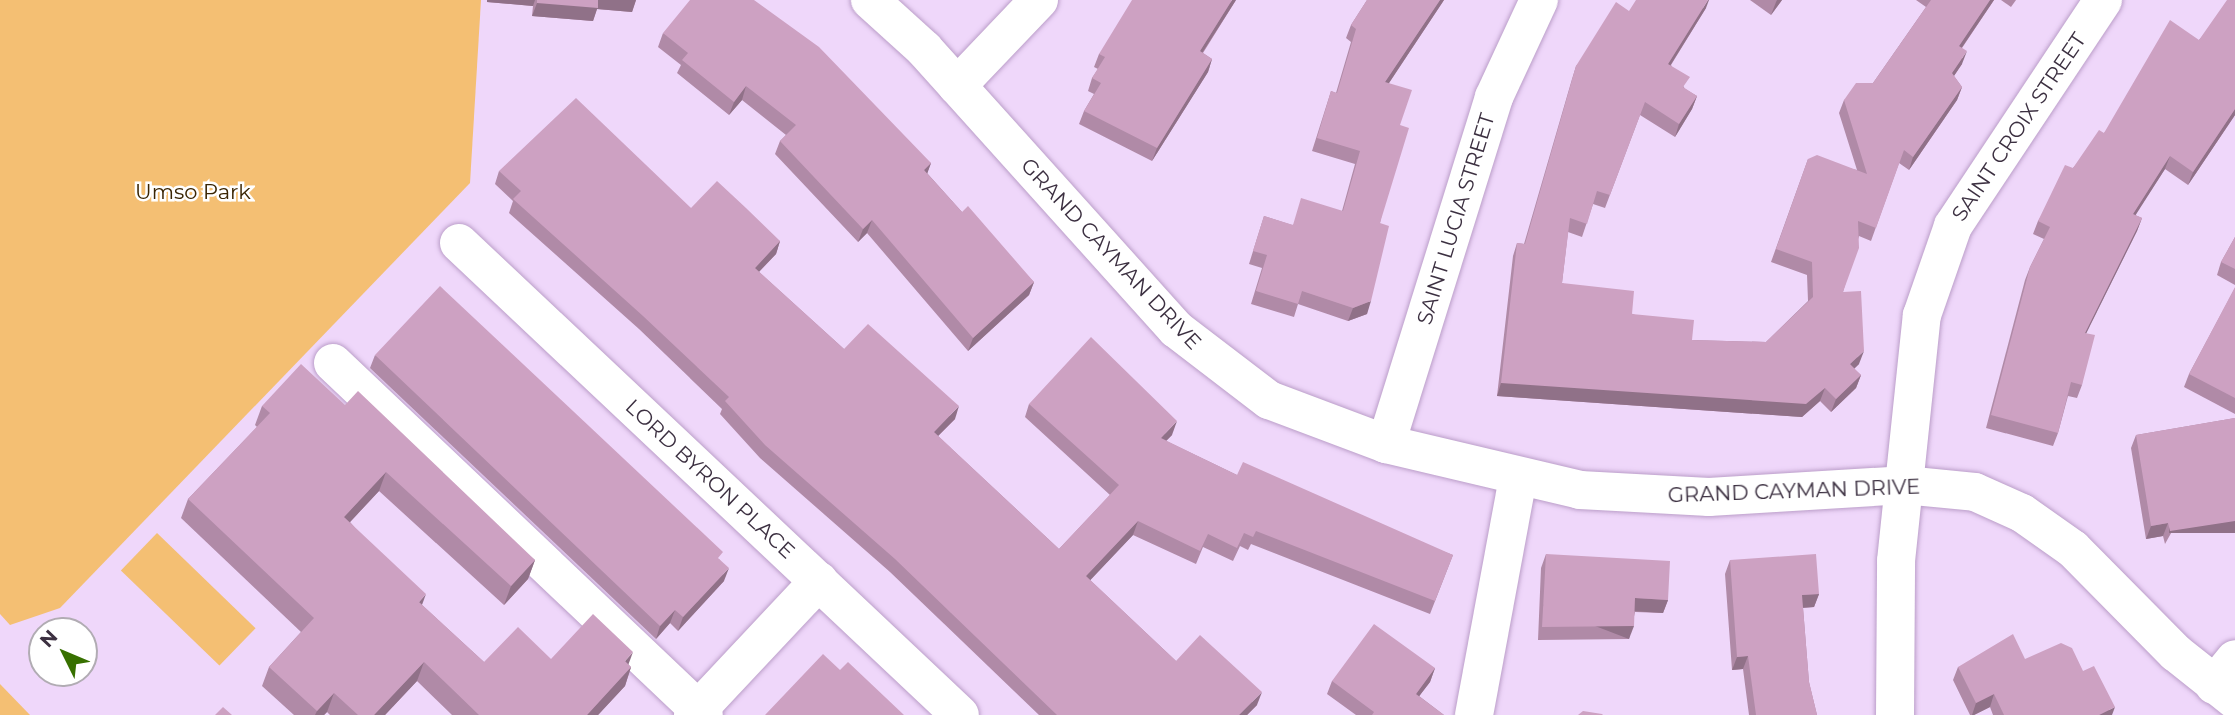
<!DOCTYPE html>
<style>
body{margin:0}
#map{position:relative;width:2235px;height:715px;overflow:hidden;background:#efd7fa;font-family:Montserrat,sans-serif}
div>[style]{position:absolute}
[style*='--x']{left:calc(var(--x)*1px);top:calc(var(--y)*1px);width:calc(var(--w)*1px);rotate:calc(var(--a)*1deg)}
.green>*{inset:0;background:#f4bf73;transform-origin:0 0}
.roads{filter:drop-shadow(0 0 2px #bb9ec9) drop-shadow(0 0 2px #bb9ec9)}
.minor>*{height:38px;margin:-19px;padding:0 19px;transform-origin:19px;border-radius:19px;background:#fff}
.wall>*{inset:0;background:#b08aa7}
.shaded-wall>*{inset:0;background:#907188;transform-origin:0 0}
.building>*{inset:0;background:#cda1c2}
span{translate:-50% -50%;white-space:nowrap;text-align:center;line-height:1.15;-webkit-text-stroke:5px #fff;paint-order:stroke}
.street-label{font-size:21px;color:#3c3041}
.park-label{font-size:21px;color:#3a2503}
.north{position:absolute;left:28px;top:617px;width:70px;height:70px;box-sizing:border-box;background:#fff;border:2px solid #b1acb3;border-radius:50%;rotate:313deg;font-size:19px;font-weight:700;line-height:28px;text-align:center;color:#3c3041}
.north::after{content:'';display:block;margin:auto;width:24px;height:32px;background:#377000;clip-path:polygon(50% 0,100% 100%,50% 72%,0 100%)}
</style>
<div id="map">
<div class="green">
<div style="clip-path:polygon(0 0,481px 0,470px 183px,60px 608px,10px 625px,0 614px)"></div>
<div style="left:157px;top:533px;width:137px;height:52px;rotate:44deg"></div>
<div style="clip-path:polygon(0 684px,30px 715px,0 715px)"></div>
</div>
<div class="roads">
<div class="minor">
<div style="--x:870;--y:0;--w:73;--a:42.2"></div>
<div style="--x:924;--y:49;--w:377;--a:48"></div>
<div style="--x:1176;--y:329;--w:117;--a:37.4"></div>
<div style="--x:1269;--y:400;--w:125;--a:20.6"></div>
<div style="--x:1386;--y:444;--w:199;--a:13.3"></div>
<div style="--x:1580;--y:490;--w:129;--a:3.1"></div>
<div style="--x:1709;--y:497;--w:195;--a:-3.5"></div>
<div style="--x:1904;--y:485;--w:71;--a:5.6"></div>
<div style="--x:1975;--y:492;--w:51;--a:24.1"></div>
<div style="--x:2022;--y:513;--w:62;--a:35.2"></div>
<div style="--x:2073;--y:549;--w:146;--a:45.3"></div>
<div style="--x:2176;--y:653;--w:75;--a:38.5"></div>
<div style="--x:957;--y:86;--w:119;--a:-46.4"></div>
<div style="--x:459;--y:243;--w:688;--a:43.29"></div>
<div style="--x:333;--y:363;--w:511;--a:43.49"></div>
<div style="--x:1386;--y:444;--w:363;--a:-72.7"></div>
<div style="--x:1494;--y:97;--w:107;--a:-65.1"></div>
<div style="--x:2214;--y:685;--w:33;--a:-51"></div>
<div style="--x:693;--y:715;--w:184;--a:-46.8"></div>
<div style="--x:1474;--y:715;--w:241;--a:-79.5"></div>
<div style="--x:1895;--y:715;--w:154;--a:-89.6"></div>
<div style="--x:1896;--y:561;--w:247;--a:-84"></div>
<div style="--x:1922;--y:315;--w:94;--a:-70.8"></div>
<div style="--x:1953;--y:226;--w:271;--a:-56.4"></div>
</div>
</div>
<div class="wall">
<div style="clip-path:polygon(487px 0,636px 0,632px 12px,597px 9px,593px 21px,532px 16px,533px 6px,487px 2px)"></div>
<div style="clip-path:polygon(1236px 0,1203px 53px,1212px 59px,1208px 72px,1152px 161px,1079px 124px,1084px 111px,1094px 94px,1088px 91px,1092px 78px,1098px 69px,1094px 67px,1099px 54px)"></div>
<div style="clip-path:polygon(1367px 0,1444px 0,1389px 83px,1400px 125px,1380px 223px,1367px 314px,1348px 321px,1298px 304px,1294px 317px,1251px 304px,1262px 268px,1249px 264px,1264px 216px,1292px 225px,1342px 211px,1355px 164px,1312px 151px,1331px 91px,1336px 93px,1351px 42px,1346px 38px,1351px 25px)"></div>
<div style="clip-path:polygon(1750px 0,1782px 0,1771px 15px)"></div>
<div style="clip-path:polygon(1916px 0,1994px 0,1962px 48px,1962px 64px,1954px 76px,1962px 87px,1957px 100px,1909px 170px,1899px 163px,1871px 241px,1859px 236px,1843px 292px,1859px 364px,1854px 369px,1861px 375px,1856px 388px,1831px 412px,1820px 401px,1802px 417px,1497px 396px,1513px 256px,1517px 243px,1524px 244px,1572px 79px,1576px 66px,1629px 11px,1706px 8px,1671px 65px,1685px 89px,1697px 96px,1692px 109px,1675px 137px,1640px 115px,1605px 208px,1593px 204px,1582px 237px,1568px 232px,1562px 283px,1692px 340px,1766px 342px,1808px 301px,1807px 275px,1771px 262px,1808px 159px,1857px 170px,1839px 113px,1844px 100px,1873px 83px,1926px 7px)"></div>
<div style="clip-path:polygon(2001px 0,2016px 0,2011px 7px)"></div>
<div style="clip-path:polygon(2235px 0,2235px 115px,2188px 185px,2165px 169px,2135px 215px,2142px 218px,2137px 231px,2086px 333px,2082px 385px,2077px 398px,2068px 396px,2058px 433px,2053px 446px,1986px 428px,2025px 280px,2030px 267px,2044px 239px,2033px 234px,2038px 221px,2073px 168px,2104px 133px,2199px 40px)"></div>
<div style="clip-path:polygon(663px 33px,931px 163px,927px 173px,962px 212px,1034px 282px,1029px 295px,968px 351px,867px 233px,858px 242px,775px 154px,780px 141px,786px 135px,742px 100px,729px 115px,677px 73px,681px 65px,658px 47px)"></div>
<div style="clip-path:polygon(499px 171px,691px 208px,780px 241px,776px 254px,759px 272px,844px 349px,955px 419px,938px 436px,1059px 549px,1110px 495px,1025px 417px,1029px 404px,1172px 435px,1166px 441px,1237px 475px,1453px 555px,1430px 614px,1251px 544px,1248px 550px,1240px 546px,1233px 561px,1203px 547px,1196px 564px,1133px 535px,1090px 580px,1176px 661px,1257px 705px,1247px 715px,1039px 715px,890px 572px,760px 458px,720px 414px,722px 409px,639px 329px,509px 213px,513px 201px,495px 184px)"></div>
<div style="clip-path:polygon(2235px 237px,2235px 285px,2217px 275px,2221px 262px)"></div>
<div style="clip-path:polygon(2235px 288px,2235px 414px,2184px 387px,2189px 374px)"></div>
<div style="clip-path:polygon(375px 355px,720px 560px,724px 581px,678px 631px,670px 623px,656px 639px,370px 368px)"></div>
<div style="clip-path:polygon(345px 405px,535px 560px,528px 579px,504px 605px,379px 491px,350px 522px,422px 605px,484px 662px,551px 659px,628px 664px,631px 667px,625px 686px,598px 715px,452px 715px,417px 681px,385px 715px,330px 715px,327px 712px,324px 715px,294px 715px,262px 686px,269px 667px,301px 632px,181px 518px,188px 499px,257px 427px,255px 425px,262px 406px)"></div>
<div style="clip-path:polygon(2235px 418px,2165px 544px,2163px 536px,2146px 539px,2131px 448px,2136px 435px)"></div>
<div style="clip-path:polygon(1546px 554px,1668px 600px,1663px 613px,1635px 612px,1629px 639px,1538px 640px,1541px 568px)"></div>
<div style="clip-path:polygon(1730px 560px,1819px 594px,1814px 607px,1803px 608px,1809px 682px,1817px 715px,1749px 715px,1743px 669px,1732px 670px,1725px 574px)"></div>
<div style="clip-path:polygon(2025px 659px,2083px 671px,2112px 715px,1993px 715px,1990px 707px,1974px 715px,1970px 715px,1953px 680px,1958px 667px)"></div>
<div style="clip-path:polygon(1435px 668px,1430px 682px,1419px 696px,1444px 715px,1356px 715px,1327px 694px,1332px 681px)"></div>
</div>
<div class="shaded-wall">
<div style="clip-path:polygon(487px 0,535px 0,533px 6px,487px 2px)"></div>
<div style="clip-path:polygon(597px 0,636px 0,632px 12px,597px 9px,593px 21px,532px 16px,537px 3px)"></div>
<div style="clip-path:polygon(1232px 0,1236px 0,1195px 64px,1200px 51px)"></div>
<div style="clip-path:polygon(1440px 0,1444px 0,1381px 95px,1385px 82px)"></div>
<div style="clip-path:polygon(1708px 0,1709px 0,1706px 8px,1663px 77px,1668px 64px)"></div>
<div style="clip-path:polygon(1777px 0,1782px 0,1771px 15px,1776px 2px)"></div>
<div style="clip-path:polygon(1990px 0,1994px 0,1954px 59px,1959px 46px)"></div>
<div style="clip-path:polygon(1967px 51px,1962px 64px,1947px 86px,1952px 73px)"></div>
<div style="clip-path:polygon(1212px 59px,1208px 72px,1152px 161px,1157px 148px)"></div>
<div style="clip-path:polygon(746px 86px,742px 100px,729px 115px,734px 102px)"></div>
<div style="clip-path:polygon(1962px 87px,1957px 100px,1909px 170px,1913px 157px)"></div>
<div style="clip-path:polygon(1697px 96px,1692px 109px,1675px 137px,1679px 124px)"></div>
<div style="clip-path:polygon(2235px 109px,2235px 115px,2188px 185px,2193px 172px)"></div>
<div style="clip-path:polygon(2170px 156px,2165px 169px,2128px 227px,2133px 214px)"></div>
<div style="clip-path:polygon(931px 163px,926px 177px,924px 170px)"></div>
<div style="clip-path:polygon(2142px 218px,2137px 231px,2080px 346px,2085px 333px)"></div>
<div style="clip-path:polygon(872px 220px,867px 233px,858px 242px,863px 229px)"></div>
<div style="clip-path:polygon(780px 241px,776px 254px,750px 281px,755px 268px)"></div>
<div style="clip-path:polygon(1034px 282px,1029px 295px,968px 351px,973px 338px)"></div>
<div style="clip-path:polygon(1371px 301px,1367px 314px,1348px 321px,1353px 308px)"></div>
<div style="clip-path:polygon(1864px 351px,1859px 364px,1845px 377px,1850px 364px)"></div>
<div style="clip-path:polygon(1861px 375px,1856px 388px,1831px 412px,1836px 399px)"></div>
<div style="clip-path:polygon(1501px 383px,1825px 388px,1820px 401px,1802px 417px,1497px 396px)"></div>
<div style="clip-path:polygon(959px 406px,955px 419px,929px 445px,934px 432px)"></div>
<div style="clip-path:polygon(1177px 421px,1172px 435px,1156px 451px,1161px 438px)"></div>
<div style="clip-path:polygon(386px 472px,379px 491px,337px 536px,344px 517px)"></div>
<div style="clip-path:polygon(1138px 521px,1133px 535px,1081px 590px,1086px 576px)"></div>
<div style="left:2235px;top:521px;width:12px;height:66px;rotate:90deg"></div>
<div style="clip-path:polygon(2168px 523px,2163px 536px,2146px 539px,2151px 526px)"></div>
<div style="clip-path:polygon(535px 560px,528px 579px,504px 605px,511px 586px)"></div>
<div style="clip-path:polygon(729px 568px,724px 581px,678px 631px,683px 617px)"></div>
<div style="clip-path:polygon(426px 594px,419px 613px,419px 602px)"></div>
<div style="clip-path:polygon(1819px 594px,1814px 607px,1798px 608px,1802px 595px)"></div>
<div style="clip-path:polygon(1635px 598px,1668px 600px,1663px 613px,1631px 611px)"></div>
<div style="clip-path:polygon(675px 610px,670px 623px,656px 639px,660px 626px)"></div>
<div style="left:1634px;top:626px;width:14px;height:92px;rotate:111deg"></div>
<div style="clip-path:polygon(633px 652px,626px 671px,625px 661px)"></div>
<div style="clip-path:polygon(1748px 656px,1743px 669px,1732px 670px,1737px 657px)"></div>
<div style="clip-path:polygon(424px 662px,417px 681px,385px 715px,374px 715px)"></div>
<div style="clip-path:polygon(631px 667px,625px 686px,598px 715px,587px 715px)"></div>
<div style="clip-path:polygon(1435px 668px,1430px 682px,1411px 707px,1416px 694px)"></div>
<div style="clip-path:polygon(1262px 692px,1257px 705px,1247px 715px,1239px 715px)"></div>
<div style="clip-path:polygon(334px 693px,327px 712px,324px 715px,315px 715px,317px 711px)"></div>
<div style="clip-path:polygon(1994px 694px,1990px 707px,1974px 715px,1972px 715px,1976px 703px)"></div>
<div style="clip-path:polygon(2115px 707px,2112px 715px,2099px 715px)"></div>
</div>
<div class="building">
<div style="clip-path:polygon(537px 0,598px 0,598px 8px,537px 3px)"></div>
<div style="clip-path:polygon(690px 0,754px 0,819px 47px,931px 163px,924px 170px,962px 212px,968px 206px,1034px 282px,973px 338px,872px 220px,863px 229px,780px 141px,796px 125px,746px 86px,734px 102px,682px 60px,688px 53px,663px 33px)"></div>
<div style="clip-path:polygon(1132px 0,1232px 0,1200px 51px,1212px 59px,1157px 148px,1084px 111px,1101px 83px,1092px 78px,1105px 57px,1099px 54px)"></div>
<div style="clip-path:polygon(1367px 0,1440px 0,1385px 82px,1412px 90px,1400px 125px,1409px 128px,1380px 223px,1389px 226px,1371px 301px,1353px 308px,1302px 291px,1298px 304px,1256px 291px,1267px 255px,1253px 251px,1264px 216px,1293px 225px,1301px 198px,1343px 211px,1360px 151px,1317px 138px,1331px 91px,1337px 93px,1356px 29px,1351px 25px)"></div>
<div style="clip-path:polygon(1636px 0,1708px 0,1668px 64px,1690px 77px,1683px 87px,1697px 96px,1679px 124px,1645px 102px,1610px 195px,1597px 191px,1587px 224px,1570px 218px,1562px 283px,1634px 291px,1632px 314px,1694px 320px,1692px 340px,1766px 342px,1813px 297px,1812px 262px,1776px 249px,1808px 159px,1817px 155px,1867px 174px,1844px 100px,1856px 83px,1873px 83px,1931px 0,1990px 0,1959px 46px,1967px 51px,1952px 73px,1962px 87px,1913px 157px,1904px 150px,1876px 228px,1858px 221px,1859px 248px,1843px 292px,1861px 291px,1864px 351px,1850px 364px,1861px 375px,1836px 399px,1825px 388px,1806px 404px,1501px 383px,1517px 243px,1525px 244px,1576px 66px,1616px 2px,1629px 11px)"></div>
<div style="clip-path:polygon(2227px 0,2235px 0,2235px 109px,2193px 172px,2170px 156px,2133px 214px,2142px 218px,2085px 333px,2095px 335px,2082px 385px,2071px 382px,2058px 433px,1991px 415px,2030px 267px,2050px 227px,2038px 221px,2065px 165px,2073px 168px,2099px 130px,2104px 133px,2170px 20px,2199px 40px)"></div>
<div style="clip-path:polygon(576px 98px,691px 208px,717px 181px,746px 208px,780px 241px,755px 268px,844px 349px,868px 324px,959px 406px,934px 432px,1059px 549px,1119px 485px,1029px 404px,1091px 337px,1177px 421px,1161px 438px,1237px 475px,1243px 462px,1453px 555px,1435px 601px,1256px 531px,1253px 537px,1244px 533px,1237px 548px,1208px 534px,1200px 551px,1138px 521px,1086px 576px,1176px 661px,1200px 635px,1262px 692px,1239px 715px,1057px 715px,895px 559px,765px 445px,725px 401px,729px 397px,643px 316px,513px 199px,521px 191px,499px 171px)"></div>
<div style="clip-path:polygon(2235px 237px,2235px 269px,2221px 262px)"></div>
<div style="clip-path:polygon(440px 286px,723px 552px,718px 558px,729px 568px,683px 617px,675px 610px,660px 626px,375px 355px)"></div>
<div style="clip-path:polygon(2235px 287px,2235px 398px,2189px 374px)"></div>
<div style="clip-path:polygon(301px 364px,345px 405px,358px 391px,535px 560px,511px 586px,386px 472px,344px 517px,426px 594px,419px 602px,484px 662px,518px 627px,551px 659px,593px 614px,633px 652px,625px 661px,631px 667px,587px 715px,479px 715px,424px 662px,374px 715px,358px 715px,334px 693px,317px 711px,269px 667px,314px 618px,188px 499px,270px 413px,262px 406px)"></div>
<div style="clip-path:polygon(2235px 418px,2235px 521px,2170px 531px,2168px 523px,2151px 526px,2136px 435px)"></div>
<div style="clip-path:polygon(1546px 554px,1670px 561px,1668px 600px,1635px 598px,1634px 626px,1542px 627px)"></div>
<div style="clip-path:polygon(1816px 554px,1819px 594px,1802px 595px,1809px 682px,1817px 715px,1756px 715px,1748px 656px,1737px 657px,1730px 560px)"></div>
<div style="clip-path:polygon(1374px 624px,1435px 668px,1416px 694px,1444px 715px,1372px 715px,1374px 712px,1332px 681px)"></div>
<div style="clip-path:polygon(2013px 634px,2025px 659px,2061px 643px,2072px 648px,2083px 671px,2094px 666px,2115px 707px,2099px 715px,2004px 715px,1994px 694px,1976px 703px,1958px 667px)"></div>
<div style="clip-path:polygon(823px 654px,840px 670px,848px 662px,904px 715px,765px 715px)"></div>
<div style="clip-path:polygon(223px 707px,232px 715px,215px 715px)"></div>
<div style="clip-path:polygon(1583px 711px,1602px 714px,1603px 715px,1578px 715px)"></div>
</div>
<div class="street-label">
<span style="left:2019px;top:127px;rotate:-56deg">SAINT CROIX STREET</span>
<span style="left:1456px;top:219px;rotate:-73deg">SAINT LUCIA STREET</span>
<span style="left:1111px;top:254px;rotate:47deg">GRAND CAYMAN DRIVE</span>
<span style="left:710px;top:479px;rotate:43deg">LORD BYRON PLACE</span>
<span style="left:1794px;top:491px;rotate:-2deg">GRAND CAYMAN DRIVE</span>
</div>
<div class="park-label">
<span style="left:193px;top:192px">Umso Park</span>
</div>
<div class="north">N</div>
</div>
